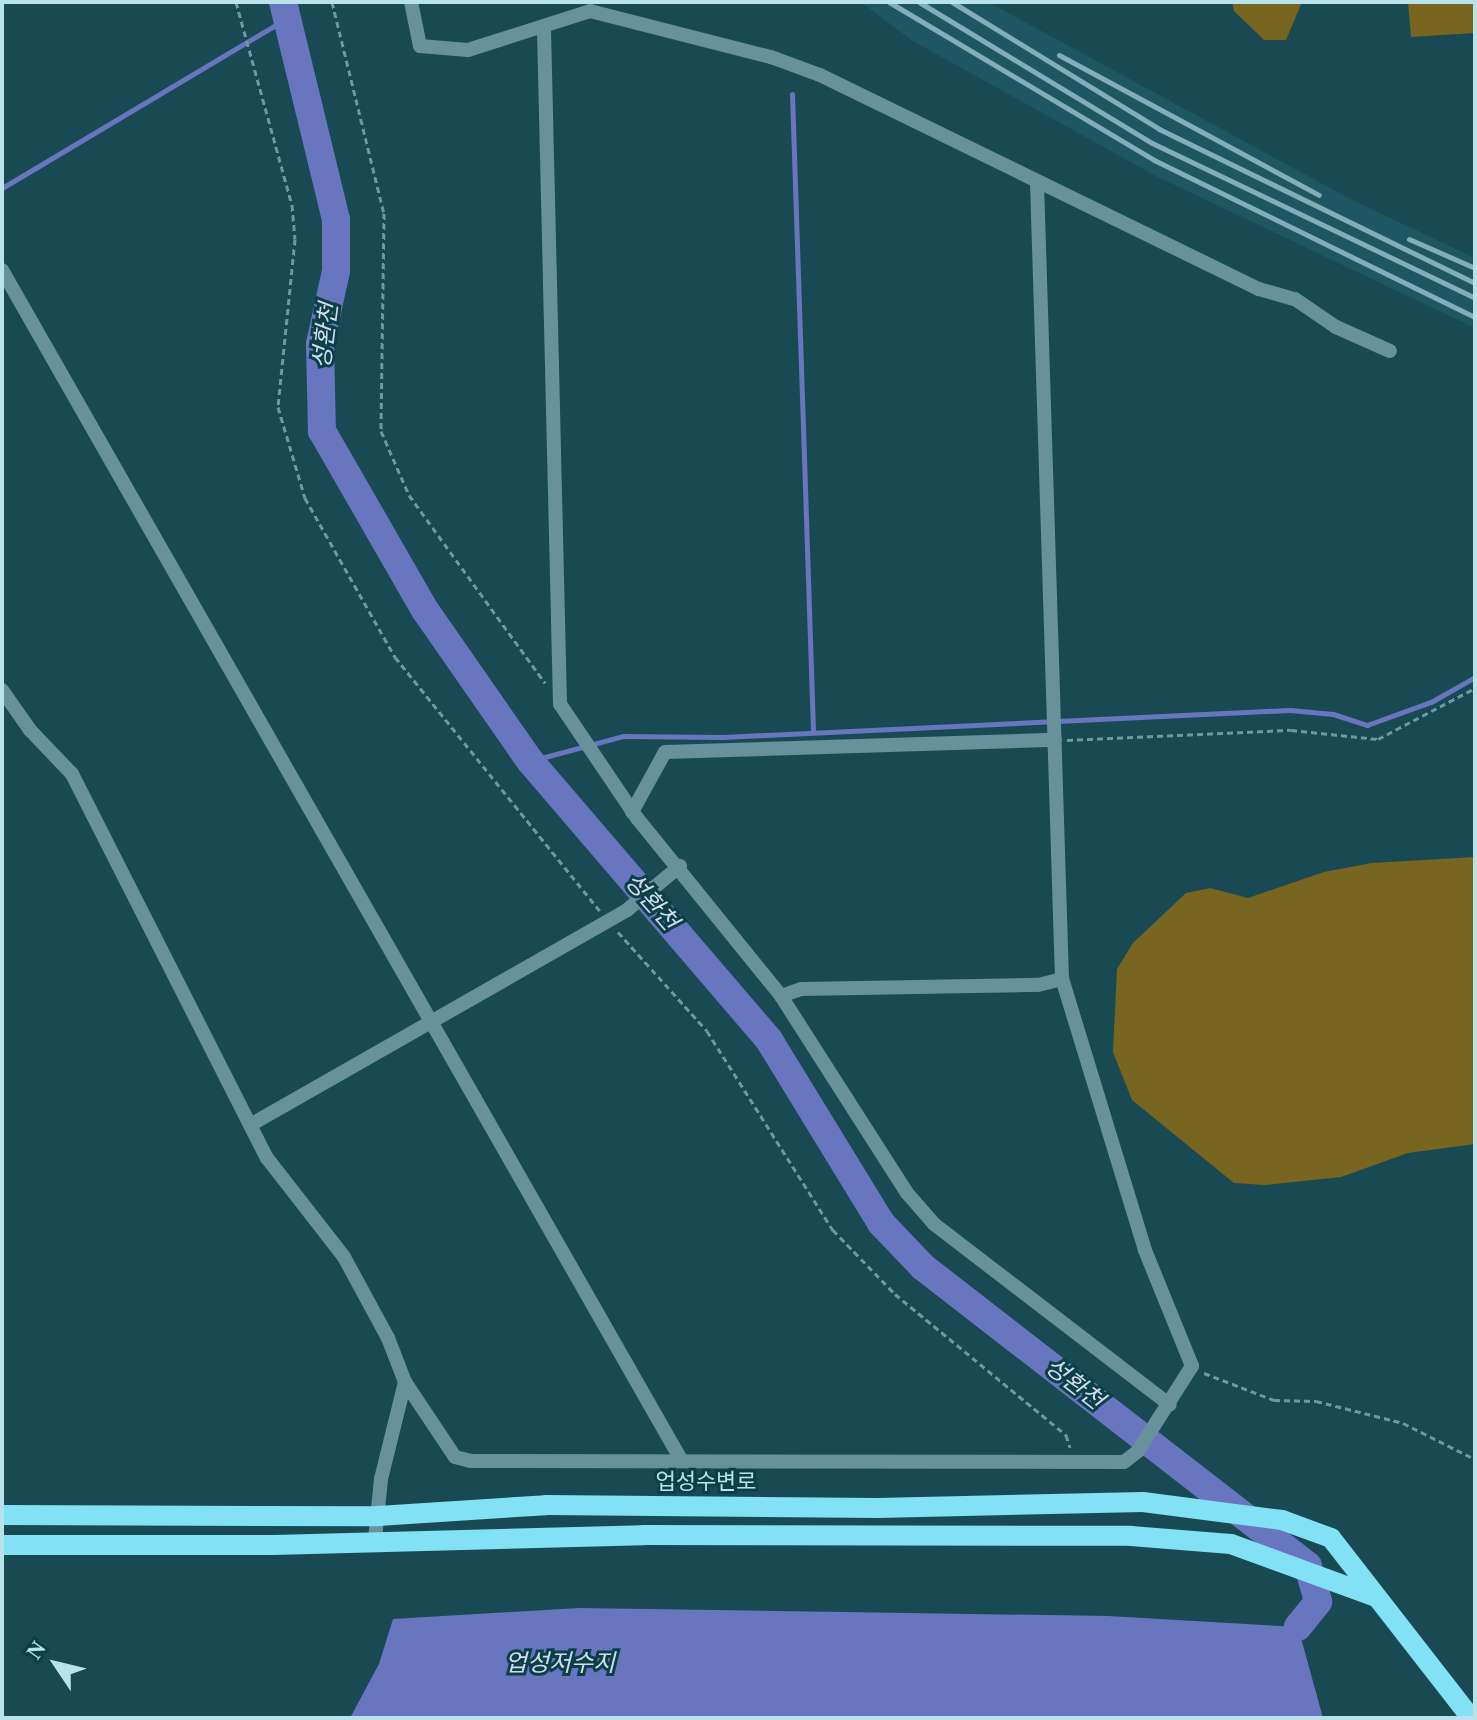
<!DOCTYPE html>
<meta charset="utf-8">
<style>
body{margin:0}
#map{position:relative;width:1477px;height:1720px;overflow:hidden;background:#194a54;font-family:"Times New Roman","Noto Sans KR",serif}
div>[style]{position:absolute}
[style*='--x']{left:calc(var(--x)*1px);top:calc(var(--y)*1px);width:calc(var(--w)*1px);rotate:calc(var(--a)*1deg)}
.built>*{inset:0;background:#1e5763}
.green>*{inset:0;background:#78651f}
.water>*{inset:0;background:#6776be}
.stream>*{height:5px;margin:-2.5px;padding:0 2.5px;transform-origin:2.5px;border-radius:2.5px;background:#6776be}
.river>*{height:28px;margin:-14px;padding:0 14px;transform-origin:14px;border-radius:14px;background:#6776be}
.path>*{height:3px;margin-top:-1.5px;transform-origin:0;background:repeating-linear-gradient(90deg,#6c99a3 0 6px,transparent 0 10px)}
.minor>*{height:14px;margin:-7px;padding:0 7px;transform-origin:7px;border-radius:7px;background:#67929c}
.major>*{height:20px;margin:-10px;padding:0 10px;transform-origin:10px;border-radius:10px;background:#82e1f5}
.rail>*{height:5px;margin:-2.5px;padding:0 2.5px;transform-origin:2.5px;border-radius:2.5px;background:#82aeb8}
span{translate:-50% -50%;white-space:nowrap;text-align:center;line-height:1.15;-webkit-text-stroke:6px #0b4049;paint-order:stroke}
.street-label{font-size:22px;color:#b9e3ec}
.water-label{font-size:24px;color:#d5dbef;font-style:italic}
.frame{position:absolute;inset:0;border:4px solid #b9e3ec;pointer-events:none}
.north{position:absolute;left:16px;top:1624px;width:80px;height:80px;-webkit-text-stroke:6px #0b4049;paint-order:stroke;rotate:305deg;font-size:22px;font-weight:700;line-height:32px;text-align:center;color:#b9e3ec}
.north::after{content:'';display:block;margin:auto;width:28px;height:36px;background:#b9e3ec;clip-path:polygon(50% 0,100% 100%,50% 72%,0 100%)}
</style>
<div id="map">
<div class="built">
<div style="clip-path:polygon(861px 2px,988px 2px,1352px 200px,1475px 258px,1475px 328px,1158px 177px,913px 41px)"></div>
</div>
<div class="green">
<div style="clip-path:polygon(1232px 2px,1302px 2px,1286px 40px,1264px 40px,1234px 11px)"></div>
<div style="clip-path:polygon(1408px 2px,1475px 2px,1475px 33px,1411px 37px)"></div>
<div style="clip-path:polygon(1475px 857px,1475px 1144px,1408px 1153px,1341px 1177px,1265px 1185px,1234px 1183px,1132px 1100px,1113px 1052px,1117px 969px,1133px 943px,1186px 893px,1210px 888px,1248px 898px,1324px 872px,1372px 863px)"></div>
</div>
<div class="water">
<div style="clip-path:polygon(579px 1608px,1108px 1616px,1298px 1627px,1323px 1718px,350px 1718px,379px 1664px,393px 1619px)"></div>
</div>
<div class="stream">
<div style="--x:792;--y:94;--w:637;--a:88.11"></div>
<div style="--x:2;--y:188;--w:330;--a:-30.8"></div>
<div style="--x:530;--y:761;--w:96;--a:-15"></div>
<div style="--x:623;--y:736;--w:100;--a:0.6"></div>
<div style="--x:723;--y:737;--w:568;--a:-2.73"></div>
<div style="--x:1290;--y:710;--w:43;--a:5.3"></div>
<div style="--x:1333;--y:714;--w:36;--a:18"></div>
<div style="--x:1367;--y:725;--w:68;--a:-19.8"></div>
<div style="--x:1431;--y:702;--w:51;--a:-29.6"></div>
</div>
<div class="river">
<div style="--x:283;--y:2;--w:224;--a:76.3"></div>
<div style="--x:336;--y:220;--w:51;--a:90"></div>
<div style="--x:336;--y:271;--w:75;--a:102.4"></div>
<div style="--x:320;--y:344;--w:87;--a:88.7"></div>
<div style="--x:322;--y:431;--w:207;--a:60.1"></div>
<div style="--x:425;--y:610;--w:184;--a:55.2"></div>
<div style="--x:530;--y:761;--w:367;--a:49.4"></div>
<div style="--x:769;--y:1040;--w:215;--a:58.5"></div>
<div style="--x:881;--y:1223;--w:61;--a:46.3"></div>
<div style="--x:923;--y:1267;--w:487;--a:37.8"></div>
<div style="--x:1308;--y:1566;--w:37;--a:74"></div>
<div style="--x:1318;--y:1602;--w:32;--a:129"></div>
</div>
<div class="path">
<div style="--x:236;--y:2;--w:211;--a:74.6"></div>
<div style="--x:292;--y:205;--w:34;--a:85"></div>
<div style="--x:295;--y:239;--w:169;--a:95.8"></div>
<div style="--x:278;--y:407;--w:95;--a:73.5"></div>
<div style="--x:305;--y:498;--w:183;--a:60.5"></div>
<div style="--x:395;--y:657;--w:326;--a:51.1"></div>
<div style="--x:332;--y:2;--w:217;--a:76.2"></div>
<div style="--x:384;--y:213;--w:218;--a:90.8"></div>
<div style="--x:381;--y:431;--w:70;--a:66.4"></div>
<div style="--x:409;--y:495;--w:232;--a:54.1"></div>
<div style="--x:1067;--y:740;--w:224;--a:-2.6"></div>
<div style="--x:1291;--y:730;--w:87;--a:5.9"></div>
<div style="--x:1378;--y:739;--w:110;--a:-27.7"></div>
<div style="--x:618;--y:932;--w:133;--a:48"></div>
<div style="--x:707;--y:1031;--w:236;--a:57.7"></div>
<div style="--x:833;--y:1230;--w:89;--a:45.9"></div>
<div style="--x:895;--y:1294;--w:222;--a:39.5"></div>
<div style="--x:1066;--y:1435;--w:13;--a:72"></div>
<div style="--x:1204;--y:1373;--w:75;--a:21.1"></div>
<div style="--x:1274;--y:1400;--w:42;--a:1.4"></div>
<div style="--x:1316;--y:1401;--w:90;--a:14.2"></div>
<div style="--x:1403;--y:1423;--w:80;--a:26.6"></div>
</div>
<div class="minor">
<div style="--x:411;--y:2;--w:45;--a:78.4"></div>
<div style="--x:420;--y:46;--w:48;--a:4.8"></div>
<div style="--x:468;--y:50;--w:128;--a:-17.7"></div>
<div style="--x:590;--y:11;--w:187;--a:14.3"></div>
<div style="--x:771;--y:57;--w:52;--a:20.2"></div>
<div style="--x:820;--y:75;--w:488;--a:26"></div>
<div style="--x:1259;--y:289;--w:37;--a:16"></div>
<div style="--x:1295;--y:299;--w:50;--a:34.3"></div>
<div style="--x:1336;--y:327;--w:59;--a:24"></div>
<div style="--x:544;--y:30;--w:674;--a:88.64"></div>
<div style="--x:560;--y:704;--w:138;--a:56"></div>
<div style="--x:637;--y:818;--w:229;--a:51"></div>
<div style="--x:781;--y:996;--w:234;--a:57.4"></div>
<div style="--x:907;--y:1193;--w:41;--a:48.9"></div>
<div style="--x:934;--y:1224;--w:297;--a:37.5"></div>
<div style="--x:2;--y:270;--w:1371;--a:60.28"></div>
<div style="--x:2;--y:690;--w:49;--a:55"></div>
<div style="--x:30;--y:730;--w:61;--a:46.3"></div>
<div style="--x:72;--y:774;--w:431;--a:63.1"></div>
<div style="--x:267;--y:1158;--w:125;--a:52.1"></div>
<div style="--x:344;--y:1257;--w:92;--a:61.5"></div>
<div style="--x:388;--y:1338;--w:47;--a:68.9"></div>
<div style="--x:405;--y:1382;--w:100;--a:103.9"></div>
<div style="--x:381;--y:1479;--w:60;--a:95.7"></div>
<div style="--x:632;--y:812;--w:68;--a:-61.2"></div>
<div style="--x:665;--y:752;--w:390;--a:-1.8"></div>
<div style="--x:781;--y:996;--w:21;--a:-19"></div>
<div style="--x:801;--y:989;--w:237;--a:-1"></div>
<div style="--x:1038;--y:985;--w:25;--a:-14"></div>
<div style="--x:252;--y:1124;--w:432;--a:-29.7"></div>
<div style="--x:627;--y:910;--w:69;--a:-39.7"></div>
<div style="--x:405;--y:1382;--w:90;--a:56.3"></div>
<div style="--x:455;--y:1457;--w:16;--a:14"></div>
<div style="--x:471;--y:1461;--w:653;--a:0.09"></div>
<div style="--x:1124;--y:1462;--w:18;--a:-38"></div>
<div style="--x:1138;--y:1451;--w:101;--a:-57.6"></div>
<div style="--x:1192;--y:1366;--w:125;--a:-112.1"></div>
<div style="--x:1145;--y:1250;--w:283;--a:-107"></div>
<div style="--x:1062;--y:979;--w:797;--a:-91.8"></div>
</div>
<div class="major">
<div style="--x:2;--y:1515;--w:376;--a:0.2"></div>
<div style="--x:378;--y:1516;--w:168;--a:-3.7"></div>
<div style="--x:546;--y:1505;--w:332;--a:0.5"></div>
<div style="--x:878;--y:1508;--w:265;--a:-1.3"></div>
<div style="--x:1143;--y:1502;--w:140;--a:7.4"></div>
<div style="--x:1282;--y:1520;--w:52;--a:20.2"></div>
<div style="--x:1331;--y:1538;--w:228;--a:52.1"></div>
<div style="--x:2;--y:1545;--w:271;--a:0"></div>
<div style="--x:273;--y:1545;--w:370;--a:-1.5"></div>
<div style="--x:643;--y:1535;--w:488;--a:0.1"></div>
<div style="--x:1131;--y:1536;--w:100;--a:4.6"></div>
<div style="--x:1231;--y:1544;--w:154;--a:20.1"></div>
</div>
<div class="rail">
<div style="--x:889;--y:2;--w:309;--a:30.8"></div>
<div style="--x:1154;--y:160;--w:357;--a:26.1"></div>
<div style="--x:919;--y:2;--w:272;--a:31.2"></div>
<div style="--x:1152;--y:143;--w:358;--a:25.6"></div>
<div style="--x:952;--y:2;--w:243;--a:31.5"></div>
<div style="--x:1159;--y:129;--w:352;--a:26"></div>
<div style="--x:1059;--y:55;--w:295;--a:28.3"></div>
<div style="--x:1409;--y:239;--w:72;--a:23.7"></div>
</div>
<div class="street-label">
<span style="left:706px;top:1482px">업성수변로</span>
</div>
<div class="water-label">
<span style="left:326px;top:336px;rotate:-83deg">성환천</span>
<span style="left:651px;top:902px;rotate:49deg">성환천</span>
<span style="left:1074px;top:1384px;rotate:38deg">성환천</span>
<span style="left:560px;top:1664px">업성저수지</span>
</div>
<div class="frame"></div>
<div class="north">N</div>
</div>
